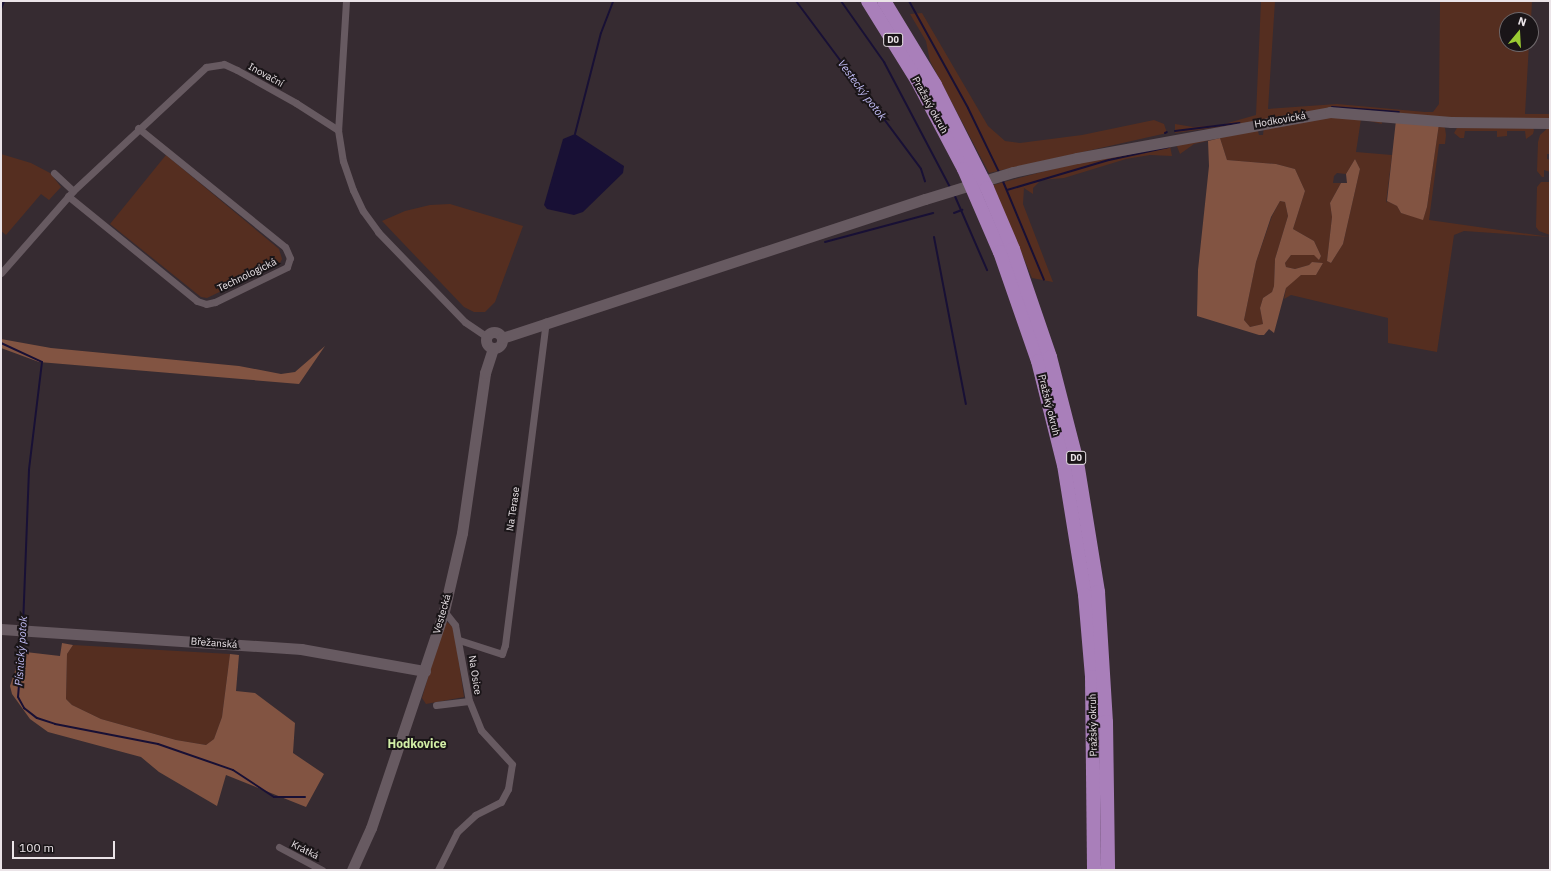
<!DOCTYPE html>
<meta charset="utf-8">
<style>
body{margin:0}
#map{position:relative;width:1551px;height:871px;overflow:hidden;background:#362b31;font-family:"IBM Plex Sans",sans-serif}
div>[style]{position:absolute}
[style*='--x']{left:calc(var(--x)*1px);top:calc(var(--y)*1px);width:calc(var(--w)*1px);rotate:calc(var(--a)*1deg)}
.green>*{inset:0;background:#552e20}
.forest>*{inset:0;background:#825442}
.water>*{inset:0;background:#181035}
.stream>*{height:2px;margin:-1px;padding:0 1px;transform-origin:1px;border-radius:1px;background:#181035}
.street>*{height:7px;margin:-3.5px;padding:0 3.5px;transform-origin:3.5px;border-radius:3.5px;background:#675a61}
.secondary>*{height:11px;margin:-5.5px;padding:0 5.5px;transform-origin:5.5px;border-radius:5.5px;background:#675a61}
.secondary>.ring{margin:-5.5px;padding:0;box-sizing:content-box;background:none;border:11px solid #675a61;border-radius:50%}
.highway>*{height:14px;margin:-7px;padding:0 7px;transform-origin:7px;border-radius:7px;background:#a97fba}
span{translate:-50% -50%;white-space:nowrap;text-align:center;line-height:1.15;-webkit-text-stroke:4px #1a1518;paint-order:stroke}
.shield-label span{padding:1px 3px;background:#1a1518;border:1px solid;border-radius:3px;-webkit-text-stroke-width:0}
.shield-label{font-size:9px;color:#ebe4e8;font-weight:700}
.street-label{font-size:10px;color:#ebe4e8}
.water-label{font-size:11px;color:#c2bdf6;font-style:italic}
.quarter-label{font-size:12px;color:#d2efa6;font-weight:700}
.frame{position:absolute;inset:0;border:2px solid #ebe4e8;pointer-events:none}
.north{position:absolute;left:1499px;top:12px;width:40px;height:40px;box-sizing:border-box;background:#1a1518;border:1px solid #6e686b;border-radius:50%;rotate:18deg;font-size:11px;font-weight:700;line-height:16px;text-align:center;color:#ebe4e8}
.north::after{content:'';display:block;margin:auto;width:14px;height:18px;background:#9bcb33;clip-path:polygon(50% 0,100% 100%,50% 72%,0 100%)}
.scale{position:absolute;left:12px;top:841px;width:103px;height:18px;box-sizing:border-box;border:2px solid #ebe4e8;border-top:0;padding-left:5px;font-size:12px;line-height:14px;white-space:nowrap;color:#ebe4e8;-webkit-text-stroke:3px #1a1518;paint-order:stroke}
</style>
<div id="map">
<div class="green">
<div style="clip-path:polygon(1261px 1px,1275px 1px,1268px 109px,1337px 104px,1425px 112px,1433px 112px,1439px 104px,1440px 1px,1532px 1px,1531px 20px,1507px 20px,1507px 44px,1529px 44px,1525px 114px,1550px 114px,1550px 120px,1446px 118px,1352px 109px,1175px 133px,1175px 124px,1193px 127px,1221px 125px,1256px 115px)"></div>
<div style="clip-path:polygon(922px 13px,988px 126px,1005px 141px,1020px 143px,1082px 135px,1154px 120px,1164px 124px,1167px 133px,989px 173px,930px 61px,926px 41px,910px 14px)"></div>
<div style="clip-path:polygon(evenodd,1344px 114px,1381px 118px,1382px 124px,1361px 119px,1356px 152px,1392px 155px,1386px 203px,1387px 201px,1397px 206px,1401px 213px,1423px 219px,1427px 207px,1439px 124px,1445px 128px,1446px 135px,1445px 144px,1439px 144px,1429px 220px,1550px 237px,1464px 231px,1454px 235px,1437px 352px,1388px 343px,1388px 318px,1291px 295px,1284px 299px,1286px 288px,1293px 281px,1301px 275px,1316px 275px,1323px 263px,1312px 262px,1309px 265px,1295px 269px,1286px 267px,1285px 263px,1291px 255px,1315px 255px,1319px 260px,1321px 256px,1314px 241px,1293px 229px,1305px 191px,1295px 169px,1276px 164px,1227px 160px,1220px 138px,1194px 144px,1180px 154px,1176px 144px,1257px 127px,1259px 135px,1263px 135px,1264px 126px,1344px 114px,1355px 159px,1360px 169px,1343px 244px,1331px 263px,1327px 261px,1332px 217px,1330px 203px,1341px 183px,1333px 183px,1334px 176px,1337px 173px,1346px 174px,1355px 159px)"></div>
<div style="clip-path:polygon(1458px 126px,1533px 128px,1534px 130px,1533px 134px,1526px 139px,1525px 131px,1507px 131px,1507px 136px,1497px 137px,1497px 131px,1465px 131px,1464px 138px,1460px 138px,1454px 133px)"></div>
<div style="clip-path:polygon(1550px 126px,1550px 154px,1547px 154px,1547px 159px,1550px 160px,1550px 172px,1544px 170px,1544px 177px,1542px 177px,1537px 171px,1538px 142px,1540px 135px)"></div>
<div style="clip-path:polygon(1170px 146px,1172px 156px,1150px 155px,1126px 159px,1064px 178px,1041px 180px,1033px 188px,1033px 194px,1024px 188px,1023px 204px,1053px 282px,1032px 278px,993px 185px,1068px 165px)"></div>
<div style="clip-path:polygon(1px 154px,31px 163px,50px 173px,61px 187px,49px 200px,41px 194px,6px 235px,1px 231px)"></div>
<div style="clip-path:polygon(166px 155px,279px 249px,282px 259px,280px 263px,207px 298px,201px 297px,110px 224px)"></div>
<div style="clip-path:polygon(1541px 182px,1550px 182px,1550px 235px,1539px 231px,1536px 227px,1537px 187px)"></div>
<div style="clip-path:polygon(1280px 201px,1285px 202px,1288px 216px,1275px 259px,1274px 286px,1272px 292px,1263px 298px,1260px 308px,1263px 324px,1250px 327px,1244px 320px,1256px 262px,1272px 216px)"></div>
<div style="clip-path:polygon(450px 204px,523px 226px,495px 302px,485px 312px,474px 312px,464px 307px,382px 221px,405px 211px,430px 205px)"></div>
<div style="clip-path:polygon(447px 622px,454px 628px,464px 697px,426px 704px,422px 698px,443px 625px)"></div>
<div style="clip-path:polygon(73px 645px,230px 654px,222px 717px,214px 739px,206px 745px,176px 740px,101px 719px,72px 705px,66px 699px,67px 654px)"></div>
</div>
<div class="forest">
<div style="clip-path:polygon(1396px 120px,1439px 124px,1427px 207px,1423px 220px,1401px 213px,1397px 206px,1387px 201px)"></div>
<div style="clip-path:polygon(evenodd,1220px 138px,1227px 160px,1276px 164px,1295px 169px,1305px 191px,1293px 229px,1314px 241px,1321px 256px,1319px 260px,1314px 255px,1291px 255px,1285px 263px,1286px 267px,1295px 269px,1309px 265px,1312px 262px,1323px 263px,1316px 275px,1301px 275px,1286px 288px,1274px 333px,1269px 329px,1264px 335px,1259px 335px,1197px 316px,1198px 270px,1209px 166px,1208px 141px,1220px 138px,1280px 201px,1285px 202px,1288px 216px,1275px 259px,1274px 286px,1272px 292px,1263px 298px,1260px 308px,1263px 324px,1250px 327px,1244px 320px,1256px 262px,1271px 217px,1280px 201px)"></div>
<div style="clip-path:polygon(1355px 159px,1360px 169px,1343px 244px,1331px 263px,1327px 261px,1332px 217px,1330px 203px,1341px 183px,1347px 183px,1346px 174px)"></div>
<div style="clip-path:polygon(1px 339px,51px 348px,239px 366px,281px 374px,295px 372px,325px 346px,299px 384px,39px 362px,1px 348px)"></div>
<div style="clip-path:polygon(62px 643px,73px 645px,67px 654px,66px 699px,72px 705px,101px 719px,176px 740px,206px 745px,214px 739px,222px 717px,230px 654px,239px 655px,236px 691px,255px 693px,295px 723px,293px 753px,324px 774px,306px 807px,226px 775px,217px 806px,159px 772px,141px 757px,48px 732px,30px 719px,12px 694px,10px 686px,16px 668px,17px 651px,60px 656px)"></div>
</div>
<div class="water">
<div style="clip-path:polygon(575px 134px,624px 166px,623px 173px,583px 212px,574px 215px,547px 209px,544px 205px,563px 139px)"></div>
</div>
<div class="stream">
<div style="--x:796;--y:1;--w:209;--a:53.3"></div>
<div style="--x:921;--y:169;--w:13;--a:72"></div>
<div style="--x:841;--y:1;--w:75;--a:54.8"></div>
<div style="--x:884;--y:62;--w:141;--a:62.2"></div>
<div style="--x:909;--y:1;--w:122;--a:61.1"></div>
<div style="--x:968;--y:108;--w:71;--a:64.2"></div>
<div style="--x:1;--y:9;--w:9;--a:-69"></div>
<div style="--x:1332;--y:107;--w:67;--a:4.3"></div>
<div style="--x:1175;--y:131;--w:65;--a:-7"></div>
<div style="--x:1165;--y:133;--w:2;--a:-27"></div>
<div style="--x:575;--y:134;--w:104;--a:-75.6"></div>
<div style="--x:601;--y:33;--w:34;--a:-69"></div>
<div style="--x:1002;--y:179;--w:109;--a:67.4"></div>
<div style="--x:1007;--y:190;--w:106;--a:-16.4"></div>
<div style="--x:1109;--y:160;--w:61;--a:-12.2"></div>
<div style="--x:954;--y:194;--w:83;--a:66.5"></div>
<div style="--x:954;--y:213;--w:9;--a:-21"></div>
<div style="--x:934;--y:237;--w:170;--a:79.2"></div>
<div style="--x:825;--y:242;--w:112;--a:-15"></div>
<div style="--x:1;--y:343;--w:45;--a:24.9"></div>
<div style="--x:42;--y:362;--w:109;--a:96.9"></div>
<div style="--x:29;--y:470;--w:156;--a:92.2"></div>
<div style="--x:23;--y:635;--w:62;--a:94.6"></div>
<div style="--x:18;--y:697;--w:13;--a:61"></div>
<div style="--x:24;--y:708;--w:16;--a:38"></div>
<div style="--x:37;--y:718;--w:19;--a:18"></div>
<div style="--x:55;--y:724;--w:105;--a:11"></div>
<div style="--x:158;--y:744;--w:79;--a:19.1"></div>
<div style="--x:233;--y:770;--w:49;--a:33.4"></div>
<div style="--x:274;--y:797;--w:31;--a:0"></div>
</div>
<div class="street">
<div style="--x:346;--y:1;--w:129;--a:93.5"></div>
<div style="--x:338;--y:130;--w:31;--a:81"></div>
<div style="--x:343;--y:161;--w:31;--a:71"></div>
<div style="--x:353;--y:190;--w:23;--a:65"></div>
<div style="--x:363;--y:211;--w:26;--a:54"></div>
<div style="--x:378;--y:232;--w:125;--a:46"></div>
<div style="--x:465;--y:322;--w:25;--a:34"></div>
<div style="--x:54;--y:173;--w:26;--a:43"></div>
<div style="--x:68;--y:196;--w:166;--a:39.1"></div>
<div style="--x:197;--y:301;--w:9;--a:18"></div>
<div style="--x:206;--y:304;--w:9;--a:-13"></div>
<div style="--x:215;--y:302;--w:80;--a:-25.9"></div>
<div style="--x:287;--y:267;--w:9;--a:-72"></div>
<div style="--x:290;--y:258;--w:12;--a:-114"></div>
<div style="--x:285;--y:247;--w:189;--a:-141"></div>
<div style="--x:1;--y:273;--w:109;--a:-48.7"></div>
<div style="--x:73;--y:191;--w:182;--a:-43"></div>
<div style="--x:206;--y:67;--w:18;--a:-9"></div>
<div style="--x:224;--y:64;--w:14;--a:25"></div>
<div style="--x:237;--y:70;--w:68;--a:29.2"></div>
<div style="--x:296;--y:103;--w:50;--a:32.7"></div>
<div style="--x:459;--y:640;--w:45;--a:18"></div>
<div style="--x:502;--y:654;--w:9;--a:-72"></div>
<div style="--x:505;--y:645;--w:326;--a:-82.8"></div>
<div style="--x:436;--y:705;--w:33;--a:-7"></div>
<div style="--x:279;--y:847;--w:49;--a:28.1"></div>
<div style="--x:438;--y:870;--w:42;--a:-63.4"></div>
<div style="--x:457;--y:832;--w:25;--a:-43"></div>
<div style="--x:475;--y:815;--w:29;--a:-27"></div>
<div style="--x:501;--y:802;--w:15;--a:-62"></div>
<div style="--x:508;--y:789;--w:25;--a:-81"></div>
<div style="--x:512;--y:764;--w:46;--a:-132.4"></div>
<div style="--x:481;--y:730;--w:31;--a:-112"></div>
<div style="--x:469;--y:701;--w:77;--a:-100.4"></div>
<div style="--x:455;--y:625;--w:18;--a:-128"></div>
</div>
<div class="secondary">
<div class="ring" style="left:486px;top:332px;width:5px;height:5px"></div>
<div style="--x:502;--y:338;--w:445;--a:-18.2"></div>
<div style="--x:925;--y:199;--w:92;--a:-17.1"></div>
<div style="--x:1013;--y:172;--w:66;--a:-12.3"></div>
<div style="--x:1077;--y:158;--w:257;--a:-10.3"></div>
<div style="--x:1330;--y:112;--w:121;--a:4.7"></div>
<div style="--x:1451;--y:122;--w:99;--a:0.6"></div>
<div style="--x:1;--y:629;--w:301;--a:3.8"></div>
<div style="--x:301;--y:649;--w:126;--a:10.1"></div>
<div style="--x:352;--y:870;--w:46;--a:-65.7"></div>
<div style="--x:371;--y:828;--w:229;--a:-71.4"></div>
<div style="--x:444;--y:611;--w:80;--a:-77"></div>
<div style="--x:462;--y:533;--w:162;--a:-81.8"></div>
<div style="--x:485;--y:373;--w:26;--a:-72"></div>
</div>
<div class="highway">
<div style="--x:868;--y:1;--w:93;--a:58.2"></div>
<div style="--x:917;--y:80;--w:101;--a:62.2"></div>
<div style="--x:964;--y:169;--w:90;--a:66.6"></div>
<div style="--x:1000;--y:252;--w:115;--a:70.8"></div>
<div style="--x:1038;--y:361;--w:107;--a:76"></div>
<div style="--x:1064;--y:465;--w:132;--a:80.8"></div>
<div style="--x:1085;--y:595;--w:82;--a:85.1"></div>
<div style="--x:1092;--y:677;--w:193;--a:89.4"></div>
<div style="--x:884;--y:1;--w:98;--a:58.7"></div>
<div style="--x:935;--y:85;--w:115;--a:63.2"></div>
<div style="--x:987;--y:188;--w:66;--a:66.9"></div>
<div style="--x:1013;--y:249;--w:114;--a:71.1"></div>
<div style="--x:1050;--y:357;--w:108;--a:75.6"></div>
<div style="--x:1077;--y:462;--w:132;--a:80.8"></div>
<div style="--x:1098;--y:592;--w:130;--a:86.5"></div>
<div style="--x:1106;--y:722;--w:148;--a:89.2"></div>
</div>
<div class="shield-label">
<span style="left:893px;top:40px">D0</span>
<span style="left:1076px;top:458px">D0</span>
</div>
<div class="street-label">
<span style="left:266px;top:75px;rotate:29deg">Inovační</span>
<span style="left:930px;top:105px;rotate:61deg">Pražský okruh</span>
<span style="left:1280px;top:120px;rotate:-10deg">Hodkovická</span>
<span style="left:247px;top:275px;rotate:-26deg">Technologická</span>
<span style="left:1049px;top:405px;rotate:76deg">Pražský okruh</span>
<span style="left:513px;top:509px;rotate:-82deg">Na Terase</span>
<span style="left:442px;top:614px;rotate:-74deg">Vestecká</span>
<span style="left:214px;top:643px;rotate:4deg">Břežanská</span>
<span style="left:475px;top:675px;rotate:81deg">Na Osice</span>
<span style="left:1093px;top:725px;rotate:-91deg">Pražský okruh</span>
<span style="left:305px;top:850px;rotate:27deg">Krátká</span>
</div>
<div class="water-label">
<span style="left:862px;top:90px;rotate:53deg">Vestecký potok</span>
<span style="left:21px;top:651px;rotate:-86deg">Písnický potok</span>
</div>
<div class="quarter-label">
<span style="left:417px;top:744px">Hodkovice</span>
</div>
<div class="frame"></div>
<div class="north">N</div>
<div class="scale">100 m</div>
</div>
